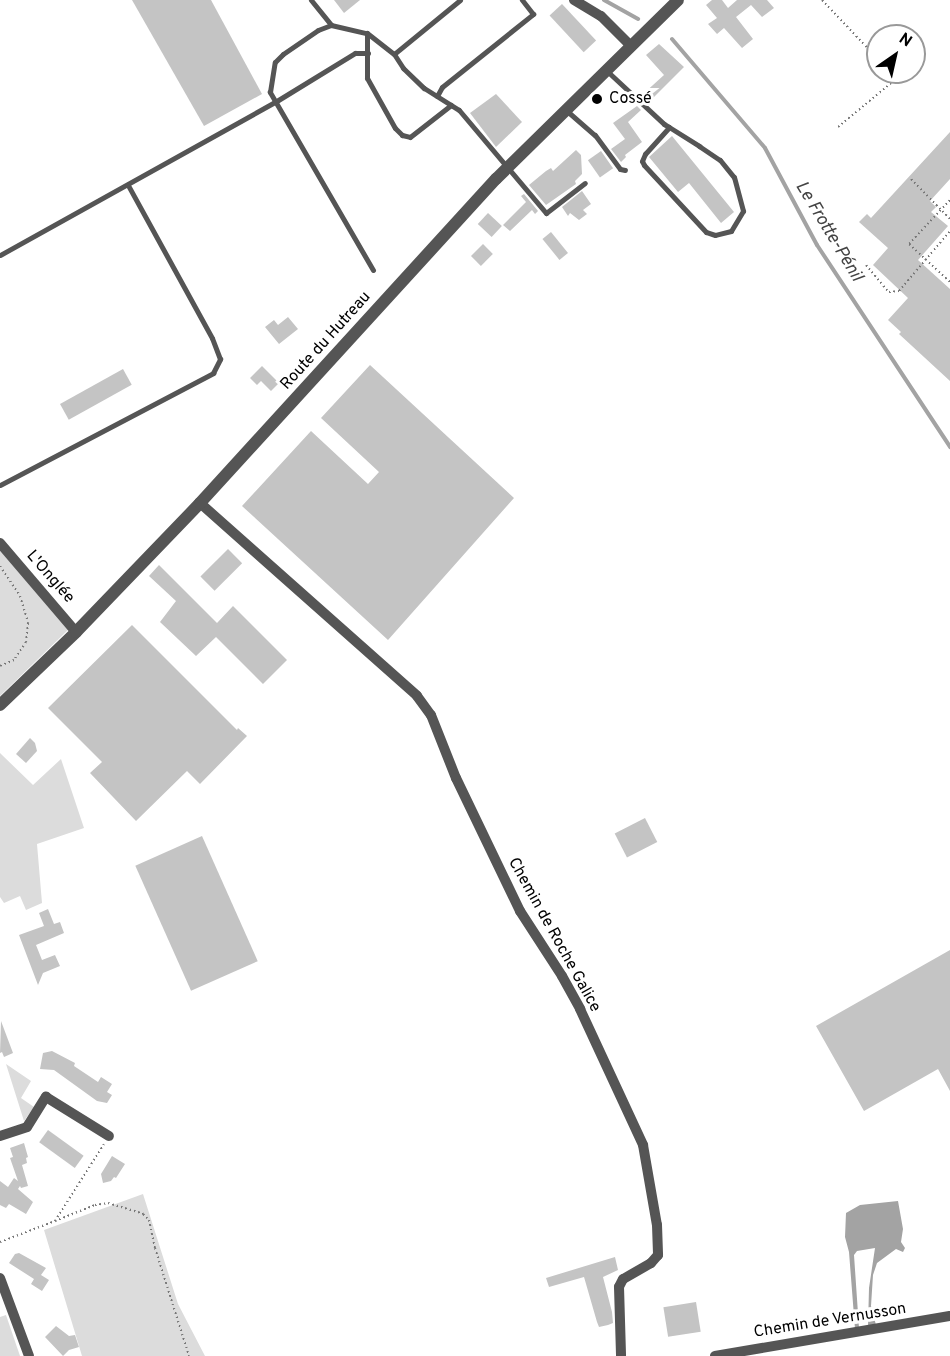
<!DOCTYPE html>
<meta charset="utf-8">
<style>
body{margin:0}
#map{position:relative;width:950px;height:1356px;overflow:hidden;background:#fff;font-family:Overpass,sans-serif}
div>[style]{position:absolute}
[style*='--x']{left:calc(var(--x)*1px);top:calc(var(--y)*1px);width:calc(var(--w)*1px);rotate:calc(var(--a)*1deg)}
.green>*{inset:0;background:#dcdcdc}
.water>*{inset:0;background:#a3a3a3}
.stream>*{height:4px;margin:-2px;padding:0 2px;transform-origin:2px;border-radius:2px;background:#a3a3a3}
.building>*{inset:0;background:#c4c4c4;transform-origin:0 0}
.path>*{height:2px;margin-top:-1px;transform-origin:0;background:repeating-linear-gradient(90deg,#777 0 1.5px,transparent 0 4.5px)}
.service>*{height:5px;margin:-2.5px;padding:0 2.5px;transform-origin:2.5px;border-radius:2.5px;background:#555}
.minor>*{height:10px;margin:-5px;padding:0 5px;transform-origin:5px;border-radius:5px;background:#555}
.tertiary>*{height:12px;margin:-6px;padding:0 6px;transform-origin:6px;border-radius:6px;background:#555}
.dots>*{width:16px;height:16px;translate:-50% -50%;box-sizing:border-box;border:3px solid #fff;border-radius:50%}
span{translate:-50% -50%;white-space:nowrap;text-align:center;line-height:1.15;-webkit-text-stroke:6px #fff;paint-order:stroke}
.poi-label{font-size:16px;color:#000}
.left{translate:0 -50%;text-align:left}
.street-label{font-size:16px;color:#000}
.water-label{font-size:18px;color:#444;font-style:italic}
.north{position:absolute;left:866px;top:24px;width:60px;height:60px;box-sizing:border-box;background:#fff;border:2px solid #999;border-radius:50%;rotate:34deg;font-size:16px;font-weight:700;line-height:24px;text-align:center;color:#000}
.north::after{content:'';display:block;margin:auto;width:21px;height:27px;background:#000;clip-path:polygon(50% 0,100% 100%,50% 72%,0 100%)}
</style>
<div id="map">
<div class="green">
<div style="clip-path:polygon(0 549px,69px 629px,0 696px)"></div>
<div style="clip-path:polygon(0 753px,33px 785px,61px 759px,84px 828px,37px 844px,42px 903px,26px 910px,20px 896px,4px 903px,0 897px)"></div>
<div style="clip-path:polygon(6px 1064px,31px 1081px,21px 1098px,34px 1107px,24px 1121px)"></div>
<div style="clip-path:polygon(143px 1194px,178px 1304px,205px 1356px,82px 1356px,44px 1230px)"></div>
<div style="clip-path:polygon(6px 1315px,20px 1356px,0 1356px,0 1317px)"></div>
</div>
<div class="water">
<div style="clip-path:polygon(898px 1201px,903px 1229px,901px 1242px,905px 1248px,903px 1252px,896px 1249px,877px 1263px,873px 1275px,871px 1306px,876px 1325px,868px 1326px,869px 1288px,875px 1248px,857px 1251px,854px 1255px,859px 1328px,855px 1329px,849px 1252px,845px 1237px,846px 1213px,860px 1205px)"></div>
</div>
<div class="stream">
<div style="--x:604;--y:0;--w:39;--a:29"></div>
<div style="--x:672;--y:39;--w:143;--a:49.5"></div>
<div style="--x:765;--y:148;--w:110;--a:61.8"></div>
<div style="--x:817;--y:245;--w:242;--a:56.6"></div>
</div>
<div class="building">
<div style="clip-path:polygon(132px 0,211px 0,262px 94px,204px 126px)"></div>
<div style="clip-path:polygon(334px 0,360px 0,344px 13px)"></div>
<div style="clip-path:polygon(712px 0,722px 0,728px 8px,737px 0,767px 0,774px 8px,762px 17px,751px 5px,736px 17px,753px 39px,742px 48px,724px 28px,717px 34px,708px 24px,717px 18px,706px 5px)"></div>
<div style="left:562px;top:4px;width:50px;height:17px;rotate:47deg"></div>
<div style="clip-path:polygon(659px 44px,684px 67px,649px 102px,642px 95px,664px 75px,646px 55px)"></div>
<div style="clip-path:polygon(496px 94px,522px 122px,496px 147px,470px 113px)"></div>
<div style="clip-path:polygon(637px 106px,641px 110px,628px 122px,642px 142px,625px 155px,626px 157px,621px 162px,611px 149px,625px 139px,613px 123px)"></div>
<div style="clip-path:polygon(950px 132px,950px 179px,930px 201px,936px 207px,931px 212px,948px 226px,918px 260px,950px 289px,950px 381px,899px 334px,901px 332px,888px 320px,908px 298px,873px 265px,888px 248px,859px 222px,867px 214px,871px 218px)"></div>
<div style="clip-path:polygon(672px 136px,734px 212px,721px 223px,689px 183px,678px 192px,649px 157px)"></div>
<div style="clip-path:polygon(576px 150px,581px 155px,582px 174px,575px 181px,576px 184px,546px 205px,529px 185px,546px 171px,551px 168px,553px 171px)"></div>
<div style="left:601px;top:151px;width:21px;height:16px;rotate:55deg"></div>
<div style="clip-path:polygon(582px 191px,591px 204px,583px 210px,587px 214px,579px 220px,570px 213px,568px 216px,562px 207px)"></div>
<div style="clip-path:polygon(524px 194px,538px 211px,535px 214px,532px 210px,510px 231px,503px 225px,526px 202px,521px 196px)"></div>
<div style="left:488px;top:213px;width:19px;height:15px;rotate:43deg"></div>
<div style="left:551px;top:232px;width:27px;height:11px;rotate:51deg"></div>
<div style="left:483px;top:244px;width:14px;height:17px;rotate:45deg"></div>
<div style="clip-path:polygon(288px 317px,298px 329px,279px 344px,265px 327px,274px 320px,278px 325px)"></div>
<div style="clip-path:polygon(370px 365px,514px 498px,388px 640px,242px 506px,311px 431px,368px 484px,379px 472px,321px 418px)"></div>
<div style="clip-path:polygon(262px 366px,279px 383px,271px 391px,261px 381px,257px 385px,250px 378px)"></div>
<div style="left:123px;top:369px;width:18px;height:72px;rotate:61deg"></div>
<div style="left:228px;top:549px;width:20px;height:39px;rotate:45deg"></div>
<div style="clip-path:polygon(159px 565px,217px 623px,233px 606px,287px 660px,263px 684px,216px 637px,196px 656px,160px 622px,176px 601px,149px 576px)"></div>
<div style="clip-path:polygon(132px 625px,237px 730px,238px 728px,247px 736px,200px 784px,187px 771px,136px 821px,90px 773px,102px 762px,48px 708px)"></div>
<div style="clip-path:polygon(30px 738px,35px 743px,37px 751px,26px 763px,16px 754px)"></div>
<div style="left:645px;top:818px;width:27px;height:34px;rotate:63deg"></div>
<div style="left:202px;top:836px;width:137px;height:73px;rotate:66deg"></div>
<div style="clip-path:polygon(48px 909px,54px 924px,60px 922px,64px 933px,36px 945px,42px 960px,55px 955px,60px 966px,43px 973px,38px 985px,19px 935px,44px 926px,39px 913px)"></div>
<div style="clip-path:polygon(950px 950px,950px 1091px,938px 1069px,864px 1111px,816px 1026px)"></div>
<div style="clip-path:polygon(1px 1021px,13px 1053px,4px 1057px,2px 1052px,0 1053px)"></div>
<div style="clip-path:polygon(52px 1051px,75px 1063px,74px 1066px,98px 1082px,101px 1077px,112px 1084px,107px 1092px,112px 1095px,107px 1103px,97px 1101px,54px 1070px,40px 1069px,43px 1053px)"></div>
<div style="left:48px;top:1130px;width:44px;height:15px;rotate:36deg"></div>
<div style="clip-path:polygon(24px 1143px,28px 1157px,26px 1158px,27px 1163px,22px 1165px,28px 1186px,21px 1188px,20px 1186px,18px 1189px,33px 1202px,26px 1214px,9px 1204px,6px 1208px,0 1205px,0 1181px,8px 1187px,14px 1178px,18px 1181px,10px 1158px,13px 1157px,10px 1148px)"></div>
<div style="clip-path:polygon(112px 1156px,125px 1164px,116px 1178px,114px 1177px,111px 1181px,103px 1183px,101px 1174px)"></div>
<div style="clip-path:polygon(19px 1253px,46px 1268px,41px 1275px,49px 1280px,42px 1291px,31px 1284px,34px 1279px,9px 1263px,15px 1254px)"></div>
<div style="clip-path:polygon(615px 1257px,618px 1270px,603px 1277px,612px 1312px,613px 1323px,608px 1325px,599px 1327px,597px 1322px,584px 1277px,549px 1287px,546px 1278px)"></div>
<div style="left:696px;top:1302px;width:30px;height:33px;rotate:81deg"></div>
<div style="clip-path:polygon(56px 1326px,69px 1336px,75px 1335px,79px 1347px,69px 1350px,63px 1356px,45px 1337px)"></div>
</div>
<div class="path">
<div style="--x:822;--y:0;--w:81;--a:46.5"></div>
<div style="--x:838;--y:127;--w:69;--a:-39.7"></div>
<div style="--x:891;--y:83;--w:11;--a:-105"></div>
<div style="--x:911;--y:179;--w:56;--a:45.7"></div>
<div style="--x:950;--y:200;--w:60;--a:133"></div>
<div style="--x:909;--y:244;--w:56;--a:42.8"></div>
<div style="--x:866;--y:265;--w:35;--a:50"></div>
<div style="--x:889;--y:292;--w:10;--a:-6"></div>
<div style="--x:899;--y:291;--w:79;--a:-49.6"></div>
<div style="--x:0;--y:566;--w:36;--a:56"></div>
<div style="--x:20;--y:596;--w:28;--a:73"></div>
<div style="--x:28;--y:623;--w:19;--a:96"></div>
<div style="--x:26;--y:642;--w:22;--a:124"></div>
<div style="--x:14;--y:660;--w:15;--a:157"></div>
<div style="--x:55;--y:1221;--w:43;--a:-21.8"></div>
<div style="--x:95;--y:1205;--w:13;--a:-9"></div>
<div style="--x:108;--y:1203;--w:37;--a:17"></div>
<div style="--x:143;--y:1214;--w:8;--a:45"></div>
<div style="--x:149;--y:1220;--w:29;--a:78"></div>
<div style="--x:155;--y:1248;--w:113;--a:72.5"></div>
<div style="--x:0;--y:1242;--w:59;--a:-20.9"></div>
<div style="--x:55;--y:1221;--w:91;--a:-57.5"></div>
</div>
<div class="service">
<div style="--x:311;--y:0;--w:32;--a:51"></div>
<div style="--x:460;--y:0;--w:85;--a:140.7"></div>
<div style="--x:394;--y:54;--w:17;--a:57"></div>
<div style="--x:403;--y:68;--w:29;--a:44"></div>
<div style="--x:424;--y:88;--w:41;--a:32.2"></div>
<div style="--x:459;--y:110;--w:135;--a:49.8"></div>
<div style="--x:546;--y:213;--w:49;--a:-37.6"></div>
<div style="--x:367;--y:33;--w:45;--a:90"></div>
<div style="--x:367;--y:78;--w:57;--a:60.8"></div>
<div style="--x:395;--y:128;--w:10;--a:45"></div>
<div style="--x:402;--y:135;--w:8;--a:14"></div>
<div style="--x:410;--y:137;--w:52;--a:-38"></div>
<div style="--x:607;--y:71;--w:78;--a:42.9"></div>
<div style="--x:664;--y:124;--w:6;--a:31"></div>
<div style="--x:669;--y:127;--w:36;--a:32"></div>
<div style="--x:699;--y:146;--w:25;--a:34"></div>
<div style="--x:720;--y:160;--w:22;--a:51"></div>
<div style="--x:734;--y:177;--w:35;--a:75"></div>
<div style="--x:743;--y:211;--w:23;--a:121"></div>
<div style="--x:731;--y:231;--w:16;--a:166"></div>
<div style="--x:715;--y:235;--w:9;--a:-162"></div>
<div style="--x:706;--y:232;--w:91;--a:-132.8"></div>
<div style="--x:644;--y:165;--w:4;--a:-117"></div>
<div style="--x:642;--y:161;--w:8;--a:-67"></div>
<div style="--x:645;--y:154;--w:36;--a:-48"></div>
<div style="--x:437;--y:96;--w:10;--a:-61"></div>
<div style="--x:442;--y:87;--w:117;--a:-38.7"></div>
<div style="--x:533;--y:14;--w:18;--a:-128"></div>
<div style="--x:567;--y:111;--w:37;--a:41"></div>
<div style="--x:595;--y:135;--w:42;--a:53.7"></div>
<div style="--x:620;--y:169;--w:5;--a:11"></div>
<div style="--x:0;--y:255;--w:315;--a:-29.1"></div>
<div style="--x:275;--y:102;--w:94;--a:-31.5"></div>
<div style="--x:355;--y:53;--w:13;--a:0"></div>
<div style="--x:373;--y:270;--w:206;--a:-120.1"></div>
<div style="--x:270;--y:92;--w:30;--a:-81"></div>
<div style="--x:275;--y:62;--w:11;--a:-45"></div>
<div style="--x:283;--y:54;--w:42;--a:-34.4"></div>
<div style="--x:318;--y:30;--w:14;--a:-21"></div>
<div style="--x:331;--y:25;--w:37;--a:13"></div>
<div style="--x:367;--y:33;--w:34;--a:38"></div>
<div style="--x:0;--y:485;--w:241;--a:-27.7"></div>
<div style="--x:213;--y:373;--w:16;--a:-63"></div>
<div style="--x:220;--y:359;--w:22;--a:-111"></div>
<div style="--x:212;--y:338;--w:175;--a:-118.8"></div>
</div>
<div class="minor">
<div style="--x:574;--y:0;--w:31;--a:31"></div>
<div style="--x:601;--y:16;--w:42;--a:45"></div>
<div style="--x:200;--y:503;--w:290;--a:41.6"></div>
<div style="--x:417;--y:696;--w:24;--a:54"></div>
<div style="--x:431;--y:715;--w:68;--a:68.4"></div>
<div style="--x:456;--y:778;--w:148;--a:64.3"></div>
<div style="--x:520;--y:911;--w:77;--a:57.1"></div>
<div style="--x:562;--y:976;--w:38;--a:61"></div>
<div style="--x:580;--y:1009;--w:150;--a:65.1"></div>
<div style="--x:643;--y:1145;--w:81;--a:80.1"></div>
<div style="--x:657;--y:1225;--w:30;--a:88"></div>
<div style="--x:658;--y:1255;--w:11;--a:131"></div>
<div style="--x:651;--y:1263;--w:32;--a:150"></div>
<div style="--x:623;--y:1279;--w:9;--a:117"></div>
<div style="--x:619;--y:1287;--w:69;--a:88.3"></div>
<div style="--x:0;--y:543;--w:117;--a:49.5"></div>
<div style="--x:0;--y:1136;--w:28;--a:-18"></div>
<div style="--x:27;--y:1127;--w:36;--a:-58"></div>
<div style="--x:46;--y:1097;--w:74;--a:31.8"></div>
<div style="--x:0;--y:1278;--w:83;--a:69.6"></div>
<div style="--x:715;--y:1356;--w:238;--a:-9.7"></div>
</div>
<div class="tertiary">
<div style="--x:0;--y:705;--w:105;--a:-43.8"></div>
<div style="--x:76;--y:632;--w:179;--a:-46.1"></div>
<div style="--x:200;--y:503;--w:439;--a:-47.6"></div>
<div style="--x:496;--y:179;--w:255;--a:-44.5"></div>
</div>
<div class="dots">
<div style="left:597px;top:99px;background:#000"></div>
</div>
<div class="poi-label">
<span class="left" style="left:609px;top:99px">Cossé</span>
</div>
<div class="street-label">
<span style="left:326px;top:341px;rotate:-48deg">Route du Hutreau</span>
<span style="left:50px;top:577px;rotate:49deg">L'Onglée</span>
<span style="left:554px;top:935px;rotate:61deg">Chemin de Roche Galice</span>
<span style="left:830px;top:1321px;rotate:-9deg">Chemin de Vernusson</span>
</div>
<div class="water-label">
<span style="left:828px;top:232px;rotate:59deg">Le Frotte-Pénil</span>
</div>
<div class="north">N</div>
</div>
